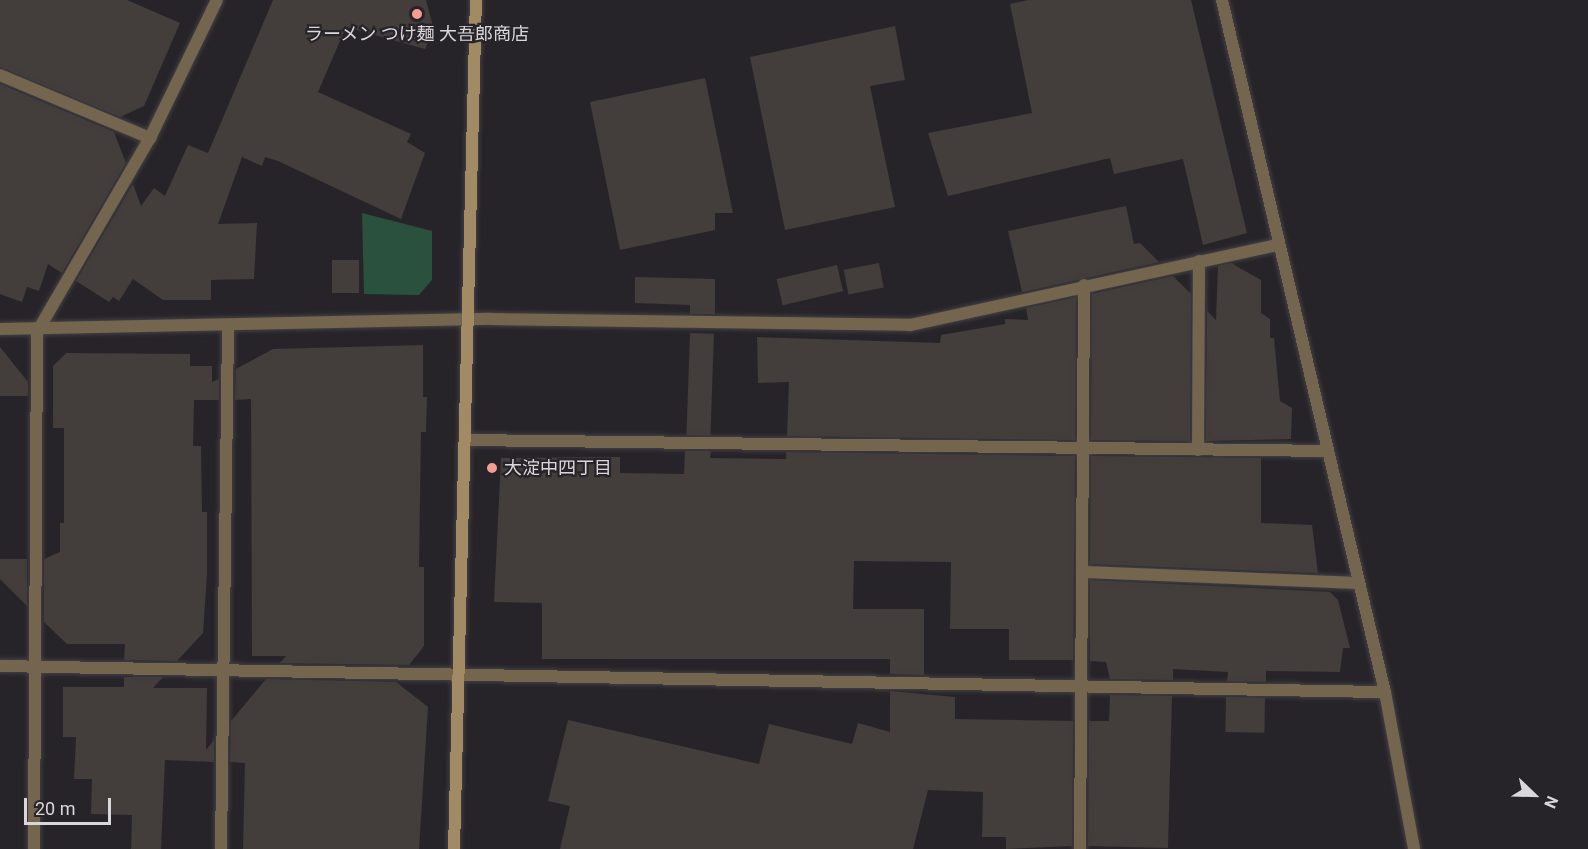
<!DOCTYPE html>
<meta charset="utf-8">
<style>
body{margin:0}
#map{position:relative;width:1588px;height:849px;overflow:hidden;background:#272429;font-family:Roboto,"Noto Sans JP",sans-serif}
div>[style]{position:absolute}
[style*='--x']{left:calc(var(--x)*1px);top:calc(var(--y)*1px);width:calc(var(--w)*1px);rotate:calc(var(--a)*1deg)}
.green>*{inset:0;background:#2a513e}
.building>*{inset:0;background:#433d3b;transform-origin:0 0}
.roads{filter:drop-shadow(0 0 2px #434145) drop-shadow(0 0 2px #434145)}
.street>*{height:12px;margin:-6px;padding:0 6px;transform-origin:6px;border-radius:6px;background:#74664e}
.secondary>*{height:12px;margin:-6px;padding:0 6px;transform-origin:6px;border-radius:6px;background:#a18a64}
.dots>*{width:16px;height:16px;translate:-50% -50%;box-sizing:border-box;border:3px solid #272429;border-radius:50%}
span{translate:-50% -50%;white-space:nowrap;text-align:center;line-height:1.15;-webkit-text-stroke:4.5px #272429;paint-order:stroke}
.poi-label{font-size:18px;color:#d9d7da}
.left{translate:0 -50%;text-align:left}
.north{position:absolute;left:1504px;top:765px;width:60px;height:60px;-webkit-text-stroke:4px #272429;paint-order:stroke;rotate:113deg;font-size:16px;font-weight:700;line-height:24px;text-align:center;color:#d9d7da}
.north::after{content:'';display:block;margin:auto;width:21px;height:27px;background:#d9d7da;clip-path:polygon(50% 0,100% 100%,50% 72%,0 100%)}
.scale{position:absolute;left:24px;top:798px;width:87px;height:27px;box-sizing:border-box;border:3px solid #d9d7da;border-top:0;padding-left:8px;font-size:18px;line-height:21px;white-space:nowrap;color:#d9d7da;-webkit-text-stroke:4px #272429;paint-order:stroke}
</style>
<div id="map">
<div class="green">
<div style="clip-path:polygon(362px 213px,432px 231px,432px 280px,419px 295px,364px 294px)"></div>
</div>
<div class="building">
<div style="clip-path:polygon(0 0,127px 0,180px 23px,144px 106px,120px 117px,0 67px)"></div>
<div style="clip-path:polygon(273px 0,426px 0,434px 30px,425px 49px,346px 27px,318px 92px,411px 134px,407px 142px,425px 153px,401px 219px,278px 161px,265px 157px,262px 166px,242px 157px,218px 224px,257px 223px,254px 279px,211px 280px,211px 300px,163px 300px,133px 279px,119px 301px,113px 297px,109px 302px,76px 281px,133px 184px,141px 206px,154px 188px,165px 196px,188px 145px,208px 153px)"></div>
<div style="clip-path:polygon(1028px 0,1191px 0,1247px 233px,1203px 245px,1183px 159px,1114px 174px,1110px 158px,948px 196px,928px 133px,1032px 113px,1010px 4px)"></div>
<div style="clip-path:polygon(895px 26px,905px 80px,870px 86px,895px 207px,785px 230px,750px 57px)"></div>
<div style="clip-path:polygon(705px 78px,733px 213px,715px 213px,715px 230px,620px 250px,590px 102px)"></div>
<div style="clip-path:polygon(0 84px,114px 132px,126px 163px,62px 273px,48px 264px,39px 291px,27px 287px,22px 302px,0 294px)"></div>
<div style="clip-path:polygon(1126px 206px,1134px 244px,1140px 243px,1159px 262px,1022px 292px,1008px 231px)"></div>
<div style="left:359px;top:260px;width:33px;height:27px;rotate:90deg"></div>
<div style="left:879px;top:263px;width:25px;height:36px;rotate:79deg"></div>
<div style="clip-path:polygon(1231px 263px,1261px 280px,1261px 313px,1270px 319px,1270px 338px,1274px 338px,1280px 401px,1292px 408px,1291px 439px,1206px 441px,1207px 311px,1216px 320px,1218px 266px)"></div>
<div style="left:837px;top:265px;width:27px;height:62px;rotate:77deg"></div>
<div style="clip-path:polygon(1173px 276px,1191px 294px,1190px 441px,1091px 440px,1092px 294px)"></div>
<div style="clip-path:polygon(635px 277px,715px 279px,715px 314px,690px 314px,690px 305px,635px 303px)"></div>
<div style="clip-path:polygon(1076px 297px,1075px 440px,787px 436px,789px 382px,758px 383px,757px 337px,940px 343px,941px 335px,1005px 324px,1005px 319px,1028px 320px,1026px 308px)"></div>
<div style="left:690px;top:333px;width:24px;height:102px;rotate:2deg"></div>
<div style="clip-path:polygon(423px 345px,423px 397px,427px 397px,426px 432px,421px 432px,419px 567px,424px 567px,424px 646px,409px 665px,280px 663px,286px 656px,252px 656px,251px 399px,235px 400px,236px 369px,273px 349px)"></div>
<div style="clip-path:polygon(0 347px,28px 382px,28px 396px,0 396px)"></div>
<div style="clip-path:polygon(66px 353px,190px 354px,190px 366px,212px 366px,212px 382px,219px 379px,219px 400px,194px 400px,193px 446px,201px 446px,202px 512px,207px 512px,207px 574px,203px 633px,177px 661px,124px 660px,125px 644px,67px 644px,44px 622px,44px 559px,60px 552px,60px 523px,64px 523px,64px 428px,53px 428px,53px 366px)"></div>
<div style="clip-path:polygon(685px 451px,711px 451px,710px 458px,786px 459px,786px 452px,1075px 456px,1073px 660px,1009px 660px,1009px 629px,950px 629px,951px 562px,854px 561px,853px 609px,924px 609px,924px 675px,890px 674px,890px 659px,542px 659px,542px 603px,494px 602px,501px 458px,620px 457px,620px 473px,684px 474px)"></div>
<div style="clip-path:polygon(1091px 456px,1261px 458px,1261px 523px,1312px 525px,1318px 573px,1090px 564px)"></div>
<div style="clip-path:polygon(0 559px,27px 559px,27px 606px,0 579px)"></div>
<div style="clip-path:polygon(1090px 580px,1330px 592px,1338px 600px,1350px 648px,1343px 648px,1340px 672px,1266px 671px,1266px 682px,1227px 681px,1228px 672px,1173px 669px,1173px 680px,1110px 679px,1106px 662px,1090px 661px)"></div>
<div style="clip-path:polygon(124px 677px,163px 677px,153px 688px,207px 688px,206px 750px,214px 740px,214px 762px,165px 760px,161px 849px,131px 849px,132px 815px,91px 814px,92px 779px,74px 779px,76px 737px,63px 737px,63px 687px,124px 687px)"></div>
<div style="clip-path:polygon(266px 679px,396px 682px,428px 707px,419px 849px,243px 849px,245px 763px,230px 762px,231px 721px)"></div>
<div style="clip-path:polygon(890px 691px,955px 697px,955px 719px,1073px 721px,1072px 846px,1006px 849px,1006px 837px,982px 837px,983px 792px,928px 790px,913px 849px,560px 849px,570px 806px,548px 801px,568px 720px,759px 764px,769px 724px,852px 744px,858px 723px,890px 732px)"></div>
<div style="clip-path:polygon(1110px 695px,1172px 696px,1168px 848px,1088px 846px,1089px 721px,1109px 721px)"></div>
<div style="left:1226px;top:697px;width:39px;height:35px;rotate:1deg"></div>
</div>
<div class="roads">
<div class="street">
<div style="--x:1222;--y:0;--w:711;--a:76.75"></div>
<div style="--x:1385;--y:692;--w:160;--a:79.5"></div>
<div style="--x:0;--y:75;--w:163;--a:22.8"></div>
<div style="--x:0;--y:329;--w:491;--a:-1.2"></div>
<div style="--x:491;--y:319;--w:419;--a:0.8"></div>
<div style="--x:910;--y:325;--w:375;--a:-12.3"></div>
<div style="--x:467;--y:440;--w:859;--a:0.73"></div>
<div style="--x:1198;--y:450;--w:189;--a:-89.7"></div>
<div style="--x:1085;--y:572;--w:273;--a:2.3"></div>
<div style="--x:0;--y:666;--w:1385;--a:1.08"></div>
<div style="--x:34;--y:849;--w:517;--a:-89.67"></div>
<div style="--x:37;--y:332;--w:225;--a:-59.8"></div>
<div style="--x:150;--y:138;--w:153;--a:-64.1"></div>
<div style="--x:221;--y:849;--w:523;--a:-89.23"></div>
<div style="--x:1080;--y:849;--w:564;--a:-89.59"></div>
</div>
<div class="secondary">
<div style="--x:454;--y:849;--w:849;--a:-88.52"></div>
</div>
</div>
<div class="dots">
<div style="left:417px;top:14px;background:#f59c93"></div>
<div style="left:492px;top:468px;background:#f59c93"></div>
</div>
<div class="poi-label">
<span style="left:417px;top:34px">ラーメン つけ麺 大吾郎商店</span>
<span class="left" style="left:504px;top:468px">大淀中四丁目</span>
</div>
<div class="north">N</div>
<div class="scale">20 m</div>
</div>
